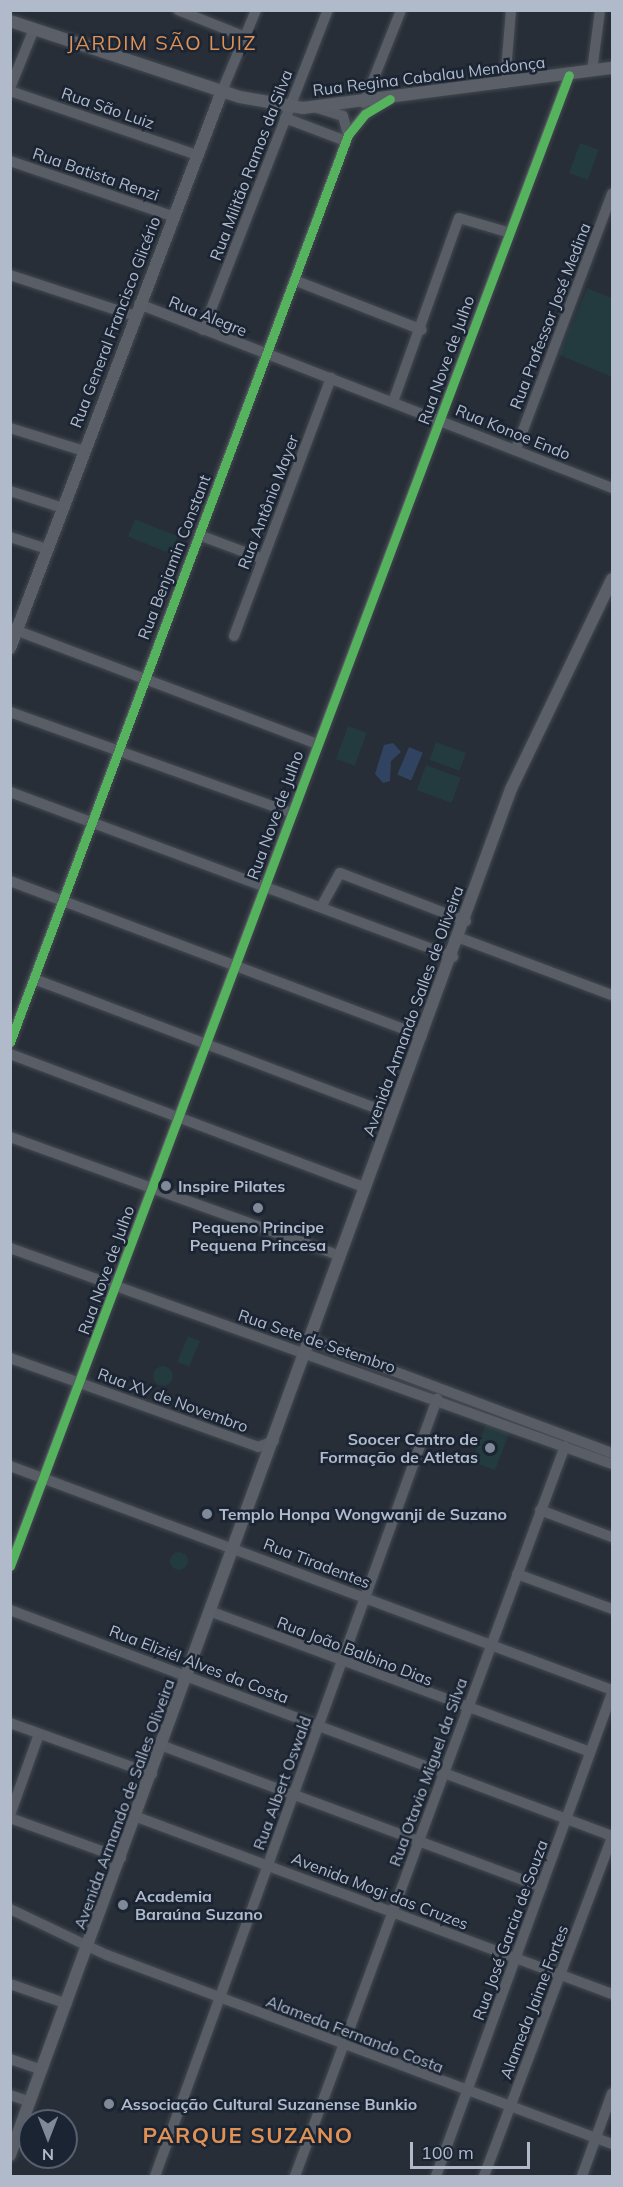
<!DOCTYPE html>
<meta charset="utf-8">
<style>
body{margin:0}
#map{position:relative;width:623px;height:2187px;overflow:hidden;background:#272e37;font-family:Mulish,sans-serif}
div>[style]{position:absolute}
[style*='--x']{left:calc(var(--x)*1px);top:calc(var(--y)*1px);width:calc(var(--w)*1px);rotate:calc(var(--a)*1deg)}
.green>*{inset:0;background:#233a3e;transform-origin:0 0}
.round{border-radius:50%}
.water>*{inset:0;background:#304461;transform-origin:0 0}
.roads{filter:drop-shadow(0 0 2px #444950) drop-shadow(0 0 2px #444950)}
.minor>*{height:10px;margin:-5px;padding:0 5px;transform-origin:5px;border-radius:5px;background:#585d66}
.major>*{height:12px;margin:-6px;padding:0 6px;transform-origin:6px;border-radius:6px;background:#5a5f68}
.cycleway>*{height:9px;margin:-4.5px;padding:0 4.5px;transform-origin:4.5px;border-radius:4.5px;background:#56b35d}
.dots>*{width:16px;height:16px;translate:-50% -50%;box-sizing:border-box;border:3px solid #1a2433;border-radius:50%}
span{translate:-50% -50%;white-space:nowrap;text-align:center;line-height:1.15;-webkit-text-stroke:5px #1a2433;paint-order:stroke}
.street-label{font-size:16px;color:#b0baca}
.poi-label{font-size:16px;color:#b0baca;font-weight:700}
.left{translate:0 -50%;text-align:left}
.right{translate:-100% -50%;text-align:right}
.quarter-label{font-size:20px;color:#e09255;letter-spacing:1.5px}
.district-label{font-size:22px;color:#e09255;font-weight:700;letter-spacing:1.5px}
.frame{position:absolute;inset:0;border:12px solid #b0baca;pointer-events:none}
.north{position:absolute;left:18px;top:2109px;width:60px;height:60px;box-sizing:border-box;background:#1a2433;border:2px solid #56606f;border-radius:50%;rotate:180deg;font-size:16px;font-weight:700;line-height:24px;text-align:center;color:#b0baca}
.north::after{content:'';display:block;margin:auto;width:21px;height:27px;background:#808997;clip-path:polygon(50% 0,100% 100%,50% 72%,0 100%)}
.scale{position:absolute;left:410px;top:2142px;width:120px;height:27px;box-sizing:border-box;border:3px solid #b0baca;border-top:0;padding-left:8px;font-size:18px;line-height:21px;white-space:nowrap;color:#b0baca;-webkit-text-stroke:4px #1a2433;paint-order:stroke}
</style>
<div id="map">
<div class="green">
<div style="left:580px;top:143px;width:20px;height:32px;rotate:20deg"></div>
<div style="clip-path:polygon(587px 288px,612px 298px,612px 377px,559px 355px)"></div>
<div style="left:135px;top:519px;width:46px;height:19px;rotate:22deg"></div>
<div style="left:348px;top:726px;width:20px;height:35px;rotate:20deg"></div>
<div style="left:436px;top:742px;width:32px;height:19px;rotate:20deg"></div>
<div style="left:426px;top:765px;width:37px;height:27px;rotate:20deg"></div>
<div style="left:188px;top:1336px;width:13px;height:28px;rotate:23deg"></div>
<div class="round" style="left:153px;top:1366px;width:20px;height:20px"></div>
<div style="left:486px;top:1424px;width:25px;height:40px;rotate:21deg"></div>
<div class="round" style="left:170px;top:1552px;width:18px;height:18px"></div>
</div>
<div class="water">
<div style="clip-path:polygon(393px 743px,401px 752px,391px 761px,390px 781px,383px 783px,375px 774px,384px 745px)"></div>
<div style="left:409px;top:747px;width:15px;height:30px;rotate:23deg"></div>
</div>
<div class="roads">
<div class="minor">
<div style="--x:178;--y:10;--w:72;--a:21.9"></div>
<div style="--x:592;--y:71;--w:62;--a:-82.5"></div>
<div style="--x:505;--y:83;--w:73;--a:-85.3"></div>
<div style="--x:10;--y:88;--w:64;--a:-67.9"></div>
<div style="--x:10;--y:91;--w:198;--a:18.9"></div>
<div style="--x:222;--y:91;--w:88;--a:-67.2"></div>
<div style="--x:364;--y:103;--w:100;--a:-68.3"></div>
<div style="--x:317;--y:108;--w:27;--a:17"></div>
<div style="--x:343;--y:116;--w:20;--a:75"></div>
<div style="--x:285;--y:118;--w:65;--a:20.7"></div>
<div style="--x:10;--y:161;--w:171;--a:18.8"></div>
<div style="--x:10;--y:275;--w:132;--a:18.2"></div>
<div style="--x:294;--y:280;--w:137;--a:21.3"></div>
<div style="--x:139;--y:304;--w:508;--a:21.26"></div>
<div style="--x:203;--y:330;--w:344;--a:-68.7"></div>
<div style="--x:393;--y:402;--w:195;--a:-70.3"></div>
<div style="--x:459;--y:218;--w:50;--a:16.3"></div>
<div style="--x:10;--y:428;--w:77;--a:17.3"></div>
<div style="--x:516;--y:449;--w:273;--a:-69.4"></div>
<div style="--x:10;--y:491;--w:56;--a:17.8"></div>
<div style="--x:199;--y:535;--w:68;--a:20.6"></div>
<div style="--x:10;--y:537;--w:39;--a:18"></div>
<div style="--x:10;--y:628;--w:328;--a:20.7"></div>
<div style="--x:234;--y:636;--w:276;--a:-69.4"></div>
<div style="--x:10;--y:712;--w:300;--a:19.7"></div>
<div style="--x:10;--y:792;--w:473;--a:20.4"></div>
<div style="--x:10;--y:881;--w:440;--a:20.6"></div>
<div style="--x:321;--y:907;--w:39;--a:-61"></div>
<div style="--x:340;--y:873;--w:135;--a:20.9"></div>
<div style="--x:460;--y:938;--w:162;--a:20.6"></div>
<div style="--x:34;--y:979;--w:383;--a:20.7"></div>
<div style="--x:10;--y:1042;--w:968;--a:-69.56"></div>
<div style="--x:348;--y:135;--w:27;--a:-51"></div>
<div style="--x:365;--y:114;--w:29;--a:-31"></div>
<div style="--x:10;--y:1054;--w:380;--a:20.6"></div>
<div style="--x:10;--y:1137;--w:351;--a:19.8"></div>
<div style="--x:10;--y:1248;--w:640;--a:19.74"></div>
<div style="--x:311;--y:1340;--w:322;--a:20.6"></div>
<div style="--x:10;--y:1358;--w:263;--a:19.7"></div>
<div style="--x:258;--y:1447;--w:17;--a:-21"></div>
<div style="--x:10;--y:1466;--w:642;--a:20.41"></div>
<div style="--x:540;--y:1510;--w:77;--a:20.6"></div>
<div style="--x:10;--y:1566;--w:1592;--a:-69.45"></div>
<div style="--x:517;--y:1574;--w:101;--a:20.2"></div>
<div style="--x:10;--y:1610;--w:643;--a:20.58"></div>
<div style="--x:212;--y:1612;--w:403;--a:20.3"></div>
<div style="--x:10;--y:1723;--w:151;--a:19.8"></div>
<div style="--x:163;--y:1746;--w:404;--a:20.4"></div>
<div style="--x:10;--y:1815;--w:86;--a:-70.3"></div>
<div style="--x:137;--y:1817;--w:507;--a:20.44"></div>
<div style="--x:10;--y:1818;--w:118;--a:19.8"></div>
<div style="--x:10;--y:1909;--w:107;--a:25.4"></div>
<div style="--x:107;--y:1955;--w:539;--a:20.52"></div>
<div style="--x:10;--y:1984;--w:60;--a:19.3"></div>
<div style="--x:10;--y:2059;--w:34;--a:19"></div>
<div style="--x:10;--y:2095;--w:21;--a:19"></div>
<div style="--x:155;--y:2176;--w:827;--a:-70.05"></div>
<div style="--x:295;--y:2176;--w:778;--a:-69.7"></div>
<div style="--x:436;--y:2176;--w:514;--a:-69.98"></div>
<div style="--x:484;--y:2176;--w:361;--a:-69.3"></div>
<div style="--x:582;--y:2176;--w:88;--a:-70.1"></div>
</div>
<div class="major">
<div style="--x:10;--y:21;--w:242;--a:18.3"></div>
<div style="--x:240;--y:97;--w:64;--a:9.9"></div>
<div style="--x:303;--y:108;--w:312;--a:-7.4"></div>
<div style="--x:10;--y:648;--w:596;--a:-69.16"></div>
<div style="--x:10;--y:2155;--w:1455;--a:-69.86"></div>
<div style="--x:511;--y:789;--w:233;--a:-64.3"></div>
</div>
</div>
<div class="cycleway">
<div style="--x:10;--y:1042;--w:968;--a:-69.56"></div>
<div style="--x:348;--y:135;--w:27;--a:-51"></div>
<div style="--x:365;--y:114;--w:29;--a:-31"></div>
<div style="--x:10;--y:1566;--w:1592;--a:-69.45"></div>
</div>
<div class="dots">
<div style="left:166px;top:1186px;background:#808997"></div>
<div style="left:258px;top:1208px;background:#808997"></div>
<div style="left:490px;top:1448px;background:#808997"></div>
<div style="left:207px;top:1514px;background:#808997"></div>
<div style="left:123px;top:1905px;background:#808997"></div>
<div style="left:109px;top:2104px;background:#808997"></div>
</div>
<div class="street-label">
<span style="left:429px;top:76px;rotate:-7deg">Rua Regina Cabalau Mendonça</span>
<span style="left:108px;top:108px;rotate:19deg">Rua São Luiz</span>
<span style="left:251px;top:165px;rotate:-69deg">Rua Militão Ramos da Silva</span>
<span style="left:96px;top:174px;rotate:19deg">Rua Batista Renzi</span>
<span style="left:208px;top:316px;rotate:22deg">Rua Alegre</span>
<span style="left:550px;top:316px;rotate:-69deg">Rua Professor José Medina</span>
<span style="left:115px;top:322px;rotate:-69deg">Rua General Francisco Glicério</span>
<span style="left:446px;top:360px;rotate:-70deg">Rua Nove de Julho</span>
<span style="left:513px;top:432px;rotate:22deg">Rua Konoe Endo</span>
<span style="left:268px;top:502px;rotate:-69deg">Rua Antônio Mayer</span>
<span style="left:174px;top:557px;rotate:-69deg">Rua Benjamin Constant</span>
<span style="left:275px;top:815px;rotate:-70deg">Rua Nove de Julho</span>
<span style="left:413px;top:1011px;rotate:-70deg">Avenida Armando Salles de Oliveira</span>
<span style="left:106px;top:1270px;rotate:-70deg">Rua Nove de Julho</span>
<span style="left:317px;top:1341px;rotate:19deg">Rua Sete de Setembro</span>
<span style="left:173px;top:1400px;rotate:20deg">Rua XV de Novembro</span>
<span style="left:317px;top:1563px;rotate:21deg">Rua Tiradentes</span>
<span style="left:355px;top:1651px;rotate:21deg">Rua João Balbino Dias</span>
<span style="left:199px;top:1664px;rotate:21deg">Rua Eliziél Alves da Costa</span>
<span style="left:428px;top:1772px;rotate:-70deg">Rua Otavio Miguel da Silva</span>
<span style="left:282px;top:1783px;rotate:-70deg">Rua Albert Oswald</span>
<span style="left:124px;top:1804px;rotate:-70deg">Avenida Armando de Salles Oliveira</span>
<span style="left:380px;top:1891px;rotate:21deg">Avenida Mogi das Cruzes</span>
<span style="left:510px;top:1930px;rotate:-70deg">Rua José Garcia de Souza</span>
<span style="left:534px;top:2002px;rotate:-69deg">Alameda Jaime Fortes</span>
<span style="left:355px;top:2034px;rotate:21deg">Alameda Fernando Costa</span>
</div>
<div class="poi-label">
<span class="left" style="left:178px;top:1186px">Inspire Pilates</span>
<span style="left:258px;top:1236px">Pequeno Principe<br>Pequena Princesa</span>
<span class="right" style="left:478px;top:1448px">Soocer Centro de<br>Formação de Atletas</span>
<span class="left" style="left:219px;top:1514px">Templo Honpa Wongwanji de Suzano</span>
<span class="left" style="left:135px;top:1905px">Academia<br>Baraúna Suzano</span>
<span class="left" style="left:121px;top:2104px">Associação Cultural Suzanense Bunkio</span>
</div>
<div class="quarter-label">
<span style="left:162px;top:42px">JARDIM SÃO LUIZ</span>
</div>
<div class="district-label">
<span style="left:248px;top:2136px">PARQUE SUZANO</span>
</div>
<div class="frame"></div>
<div class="north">N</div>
<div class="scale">100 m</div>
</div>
